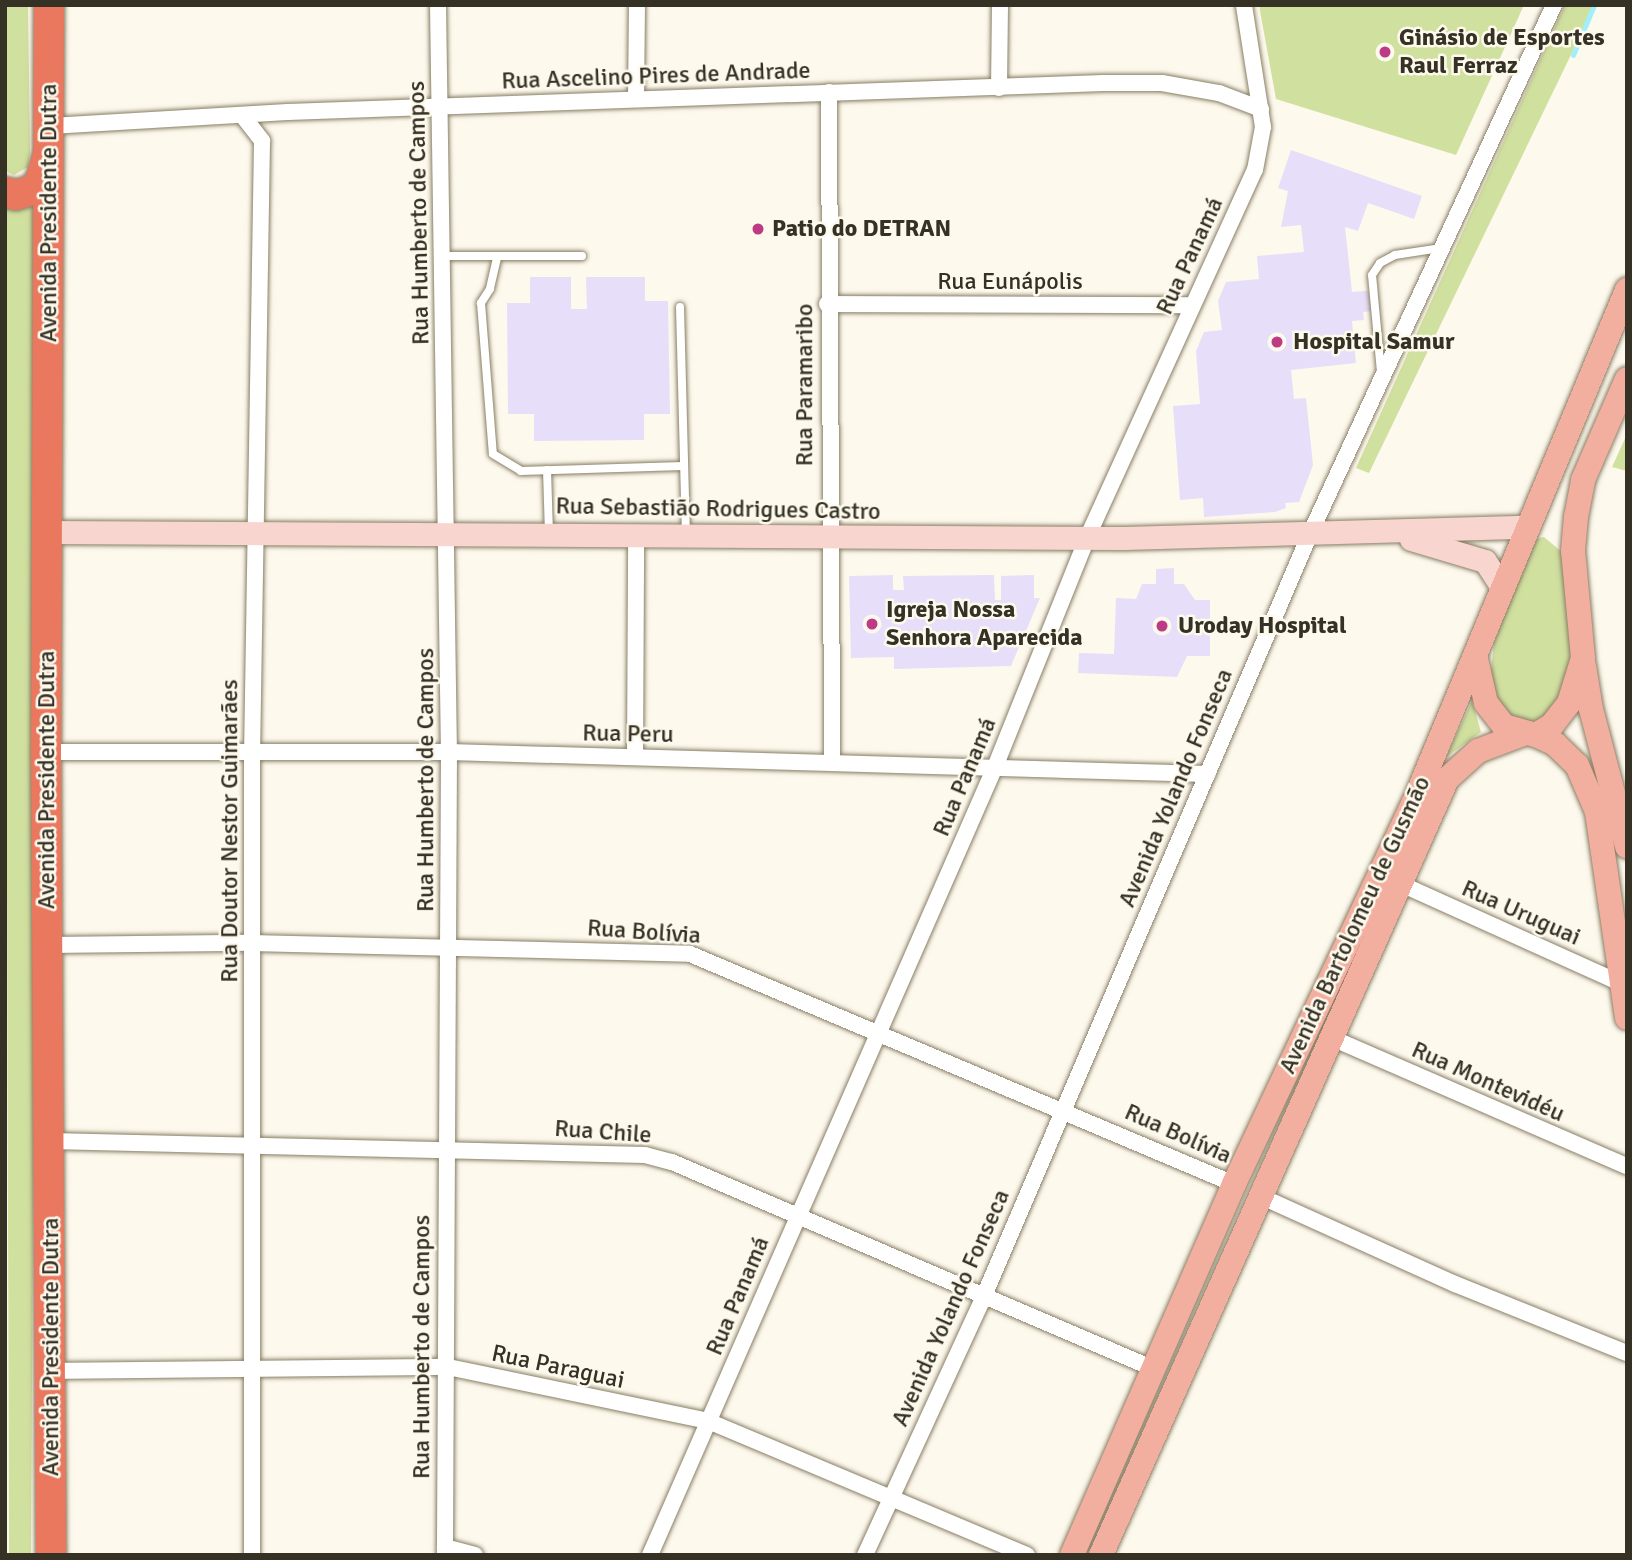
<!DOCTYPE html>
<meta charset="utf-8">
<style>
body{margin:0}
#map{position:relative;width:1632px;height:1560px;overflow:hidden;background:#fdf9ed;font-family:Signika,sans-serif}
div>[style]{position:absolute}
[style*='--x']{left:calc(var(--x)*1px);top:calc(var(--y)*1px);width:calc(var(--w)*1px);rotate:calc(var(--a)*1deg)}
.green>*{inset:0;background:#d0e09f}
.stream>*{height:5px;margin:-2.5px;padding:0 2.5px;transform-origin:2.5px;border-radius:2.5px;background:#a1effe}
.building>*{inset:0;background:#e7defa}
.roads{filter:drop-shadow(0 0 2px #887e64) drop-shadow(0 0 2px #887e64)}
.lane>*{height:8px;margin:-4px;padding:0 4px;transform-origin:4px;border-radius:4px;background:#fff}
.street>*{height:16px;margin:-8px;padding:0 8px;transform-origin:8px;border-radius:8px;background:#fff}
.secondary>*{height:23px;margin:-11.5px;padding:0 11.5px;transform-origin:11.5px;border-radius:11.5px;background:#f8d6cf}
.primary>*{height:24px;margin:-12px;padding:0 12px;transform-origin:12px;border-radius:12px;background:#f2ae9f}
.highway>*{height:30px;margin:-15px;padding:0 15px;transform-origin:15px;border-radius:15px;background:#e9785f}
.dots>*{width:19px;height:19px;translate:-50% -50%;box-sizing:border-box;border:4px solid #fdf9ed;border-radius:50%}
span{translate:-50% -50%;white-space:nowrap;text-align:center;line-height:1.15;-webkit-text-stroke:5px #fdf9ed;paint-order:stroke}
.poi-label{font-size:24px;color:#353125;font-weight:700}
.left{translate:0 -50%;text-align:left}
.street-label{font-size:24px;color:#353125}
.frame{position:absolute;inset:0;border:7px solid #353125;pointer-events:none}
</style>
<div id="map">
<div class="green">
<div style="clip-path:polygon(5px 5px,28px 5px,30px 153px,28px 167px,14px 175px,5px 171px)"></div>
<div style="clip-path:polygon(1259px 5px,1524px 5px,1456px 155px,1276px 99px)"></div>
<div style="clip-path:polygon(1565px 5px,1595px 5px,1369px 473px,1356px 468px)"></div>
<div style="clip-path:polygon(42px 197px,38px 312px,31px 1555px,9px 1555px,5px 201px)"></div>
<div style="clip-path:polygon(1627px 434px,1627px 471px,1612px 467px)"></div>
<div style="clip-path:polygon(1544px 537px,1563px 553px,1573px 645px,1567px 676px,1549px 718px,1521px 723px,1498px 704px,1490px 679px,1494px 643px,1516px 572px,1534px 539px)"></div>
<div style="clip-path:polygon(1472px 701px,1481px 732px,1446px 757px)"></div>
</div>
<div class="stream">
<div style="--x:1573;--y:55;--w:54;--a:-67.2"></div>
</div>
<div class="building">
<div style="clip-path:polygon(1291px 150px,1422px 196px,1414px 219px,1368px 203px,1358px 231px,1345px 227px,1352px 292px,1378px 290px,1380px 310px,1363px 312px,1364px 320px,1352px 321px,1356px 363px,1291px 370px,1294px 399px,1306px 398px,1313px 465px,1299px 502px,1285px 503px,1286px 508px,1275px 512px,1204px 517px,1203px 498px,1180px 500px,1173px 406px,1200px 404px,1196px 351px,1204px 332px,1222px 330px,1218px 301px,1226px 282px,1259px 279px,1257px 256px,1304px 252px,1301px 225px,1281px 227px,1288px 191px,1278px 188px)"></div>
<div style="clip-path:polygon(530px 277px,571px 277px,571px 309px,587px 309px,586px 277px,645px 277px,645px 301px,668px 301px,670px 414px,644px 414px,644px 440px,534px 441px,534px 414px,508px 414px,507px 303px,530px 303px)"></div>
<div style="clip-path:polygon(1174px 568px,1174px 584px,1184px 584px,1195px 600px,1210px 600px,1210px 656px,1187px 656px,1177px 677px,1078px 673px,1079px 653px,1114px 654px,1116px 598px,1136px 599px,1142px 584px,1156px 584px,1156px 569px)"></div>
<div style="clip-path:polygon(893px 575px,893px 590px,904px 590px,903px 576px,994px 575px,995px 600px,1001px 600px,1001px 576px,1034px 575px,1034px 598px,1040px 598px,1011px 666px,894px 669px,894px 657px,851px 658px,849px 576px)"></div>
</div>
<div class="roads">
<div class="lane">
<div style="--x:442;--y:256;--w:140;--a:0"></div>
<div style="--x:497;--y:258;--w:32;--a:103"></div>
<div style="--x:490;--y:289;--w:17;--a:123"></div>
<div style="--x:481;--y:303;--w:151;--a:85.5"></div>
<div style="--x:493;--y:454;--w:33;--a:31"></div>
<div style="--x:521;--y:471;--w:162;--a:-1.8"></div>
<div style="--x:680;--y:307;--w:227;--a:88.5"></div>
<div style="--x:1381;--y:372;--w:97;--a:-95.3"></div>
<div style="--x:1372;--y:275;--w:14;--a:-56"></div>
<div style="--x:1380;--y:263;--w:17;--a:-28"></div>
<div style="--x:1395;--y:255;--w:47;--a:-8.7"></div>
<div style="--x:547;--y:470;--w:63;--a:88.2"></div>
</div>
<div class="street">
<div style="--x:438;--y:5;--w:747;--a:89.16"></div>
<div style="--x:449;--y:752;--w:803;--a:90.29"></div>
<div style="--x:999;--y:88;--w:83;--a:-89.3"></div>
<div style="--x:829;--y:92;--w:669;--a:89.74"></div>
<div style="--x:636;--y:99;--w:94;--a:-89.4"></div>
<div style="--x:242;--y:115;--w:33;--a:52"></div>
<div style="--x:262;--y:141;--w:613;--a:90.93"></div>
<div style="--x:252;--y:754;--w:801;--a:90"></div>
<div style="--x:50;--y:126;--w:238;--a:-3.4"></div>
<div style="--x:288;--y:112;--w:816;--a:-2.04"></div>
<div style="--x:1103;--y:83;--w:59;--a:0"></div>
<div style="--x:1162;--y:83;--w:58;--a:10"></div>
<div style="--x:1219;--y:93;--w:45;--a:20.9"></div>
<div style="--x:827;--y:304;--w:365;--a:0.2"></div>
<div style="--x:46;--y:752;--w:403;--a:0"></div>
<div style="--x:449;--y:752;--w:759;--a:1.66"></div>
<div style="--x:635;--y:757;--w:223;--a:-89.7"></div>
<div style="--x:1401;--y:884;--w:243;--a:24.3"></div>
<div style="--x:48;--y:945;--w:203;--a:-0.6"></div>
<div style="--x:251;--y:943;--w:439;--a:1.4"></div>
<div style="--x:690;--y:954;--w:591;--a:22.92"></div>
<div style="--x:1332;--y:1038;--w:322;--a:23.5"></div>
<div style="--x:50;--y:1141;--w:595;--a:1.35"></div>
<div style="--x:645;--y:1155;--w:28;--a:15"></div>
<div style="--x:672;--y:1162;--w:522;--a:23.23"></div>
<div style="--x:1260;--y:1196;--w:214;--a:24.3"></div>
<div style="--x:1455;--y:1284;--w:185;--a:21.9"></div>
<div style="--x:52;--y:1371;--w:396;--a:-0.6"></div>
<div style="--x:448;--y:1367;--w:266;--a:11.7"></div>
<div style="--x:708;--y:1421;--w:346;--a:22.8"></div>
<div style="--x:445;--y:1547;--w:31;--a:15"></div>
<div style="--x:650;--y:1555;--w:860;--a:-66.36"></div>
<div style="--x:995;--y:767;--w:247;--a:-68.1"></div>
<div style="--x:1087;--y:538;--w:405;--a:-65.5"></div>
<div style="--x:1255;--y:170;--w:44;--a:-79.5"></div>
<div style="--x:1263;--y:127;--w:123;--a:-98.9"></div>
<div style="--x:865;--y:1555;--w:285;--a:-65.3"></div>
<div style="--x:984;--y:1296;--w:829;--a:-66.84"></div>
<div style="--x:1310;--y:534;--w:583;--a:-65.24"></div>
</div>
<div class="secondary">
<div style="--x:48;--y:532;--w:1076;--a:0.32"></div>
<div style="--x:1124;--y:538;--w:401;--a:-1.6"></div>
<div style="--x:1411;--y:539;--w:77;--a:16.6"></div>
<div style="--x:1485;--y:561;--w:31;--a:57"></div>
</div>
<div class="primary">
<div style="--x:1476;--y:659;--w:45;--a:77.2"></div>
<div style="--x:1486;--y:703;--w:29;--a:52"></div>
<div style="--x:1504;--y:726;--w:33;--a:16"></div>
<div style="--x:1536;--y:735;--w:19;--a:-32"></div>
<div style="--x:1552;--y:725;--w:28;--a:-52"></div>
<div style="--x:1569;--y:703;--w:47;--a:-72.7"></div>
<div style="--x:1583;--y:658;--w:107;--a:-95.3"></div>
<div style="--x:1573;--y:551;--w:34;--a:-85"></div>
<div style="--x:1576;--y:517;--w:38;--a:-79"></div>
<div style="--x:1583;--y:480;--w:110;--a:-66.5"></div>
<div style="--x:1584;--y:666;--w:44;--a:80.8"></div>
<div style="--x:1591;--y:709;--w:142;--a:75.3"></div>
<div style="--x:1536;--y:735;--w:21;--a:25"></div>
<div style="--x:1555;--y:744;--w:30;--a:44"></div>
<div style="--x:1577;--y:765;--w:51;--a:66.9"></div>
<div style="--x:1597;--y:812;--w:208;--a:81.7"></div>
<div style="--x:1072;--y:1555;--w:405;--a:-66.4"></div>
<div style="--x:1234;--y:1184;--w:422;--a:-64.8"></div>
<div style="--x:1414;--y:802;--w:555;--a:-67.41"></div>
<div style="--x:1101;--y:1555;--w:850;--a:-65.97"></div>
<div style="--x:1447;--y:779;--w:42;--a:-42.1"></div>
<div style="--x:1478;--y:751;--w:48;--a:-20.7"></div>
</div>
<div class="highway">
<div style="--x:49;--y:5;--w:747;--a:90.23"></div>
<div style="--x:46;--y:752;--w:803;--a:89.64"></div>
<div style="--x:5;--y:192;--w:11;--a:15"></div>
<div style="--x:16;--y:195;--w:17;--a:-17"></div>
<div style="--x:32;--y:190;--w:11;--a:-45"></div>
<div style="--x:40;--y:182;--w:25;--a:-74"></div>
</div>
</div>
<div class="dots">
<div style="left:1385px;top:52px;background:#bd3b84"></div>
<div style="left:758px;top:229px;background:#bd3b84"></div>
<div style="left:1277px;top:342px;background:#bd3b84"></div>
<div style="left:872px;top:624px;background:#bd3b84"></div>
<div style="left:1162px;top:626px;background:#bd3b84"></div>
</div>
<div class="poi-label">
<span class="left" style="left:1399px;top:52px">Ginásio de Esportes<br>Raul Ferraz</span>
<span class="left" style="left:772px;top:229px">Patio do DETRAN</span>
<span class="left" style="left:1293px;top:342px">Hospital Samur</span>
<span class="left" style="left:886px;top:624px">Igreja Nossa<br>Senhora Aparecida</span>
<span class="left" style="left:1178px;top:626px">Uroday Hospital</span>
</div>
<div class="street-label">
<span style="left:656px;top:76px;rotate:-2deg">Rua Ascelino Pires de Andrade</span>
<span style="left:49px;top:213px;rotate:-90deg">Avenida Presidente Dutra</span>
<span style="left:419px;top:213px;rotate:-91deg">Rua Humberto de Campos</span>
<span style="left:1190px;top:256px;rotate:-65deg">Rua Panamá</span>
<span style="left:1010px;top:282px">Rua Eunápolis</span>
<span style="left:805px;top:385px;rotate:-90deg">Rua Paramaribo</span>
<span style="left:718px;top:509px;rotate:1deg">Rua Sebastião Rodrigues Castro</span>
<span style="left:628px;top:734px;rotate:1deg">Rua Peru</span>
<span style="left:965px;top:777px;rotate:-67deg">Rua Panamá</span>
<span style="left:47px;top:780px;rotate:-90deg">Avenida Presidente Dutra</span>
<span style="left:426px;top:780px;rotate:-90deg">Rua Humberto de Campos</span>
<span style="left:1176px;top:788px;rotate:-67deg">Avenida Yolando Fonseca</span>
<span style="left:230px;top:831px;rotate:-90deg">Rua Doutor Nestor Guimarães</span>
<span style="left:1521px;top:913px;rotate:24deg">Rua Uruguai</span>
<span style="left:1355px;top:925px;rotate:-65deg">Avenida Bartolomeu de Gusmão</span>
<span style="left:644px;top:932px;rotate:4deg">Rua Bolívia</span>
<span style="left:1488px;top:1082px;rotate:24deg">Rua Montevidéu</span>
<span style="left:603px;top:1132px;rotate:4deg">Rua Chile</span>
<span style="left:1178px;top:1134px;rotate:24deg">Rua Bolívia</span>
<span style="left:738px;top:1296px;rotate:-67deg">Rua Panamá</span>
<span style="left:951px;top:1308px;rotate:-66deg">Avenida Yolando Fonseca</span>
<span style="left:51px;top:1347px;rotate:-90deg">Avenida Presidente Dutra</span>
<span style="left:422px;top:1347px;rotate:-90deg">Rua Humberto de Campos</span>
<span style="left:558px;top:1367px;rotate:12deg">Rua Paraguai</span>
</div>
<div class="frame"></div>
</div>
